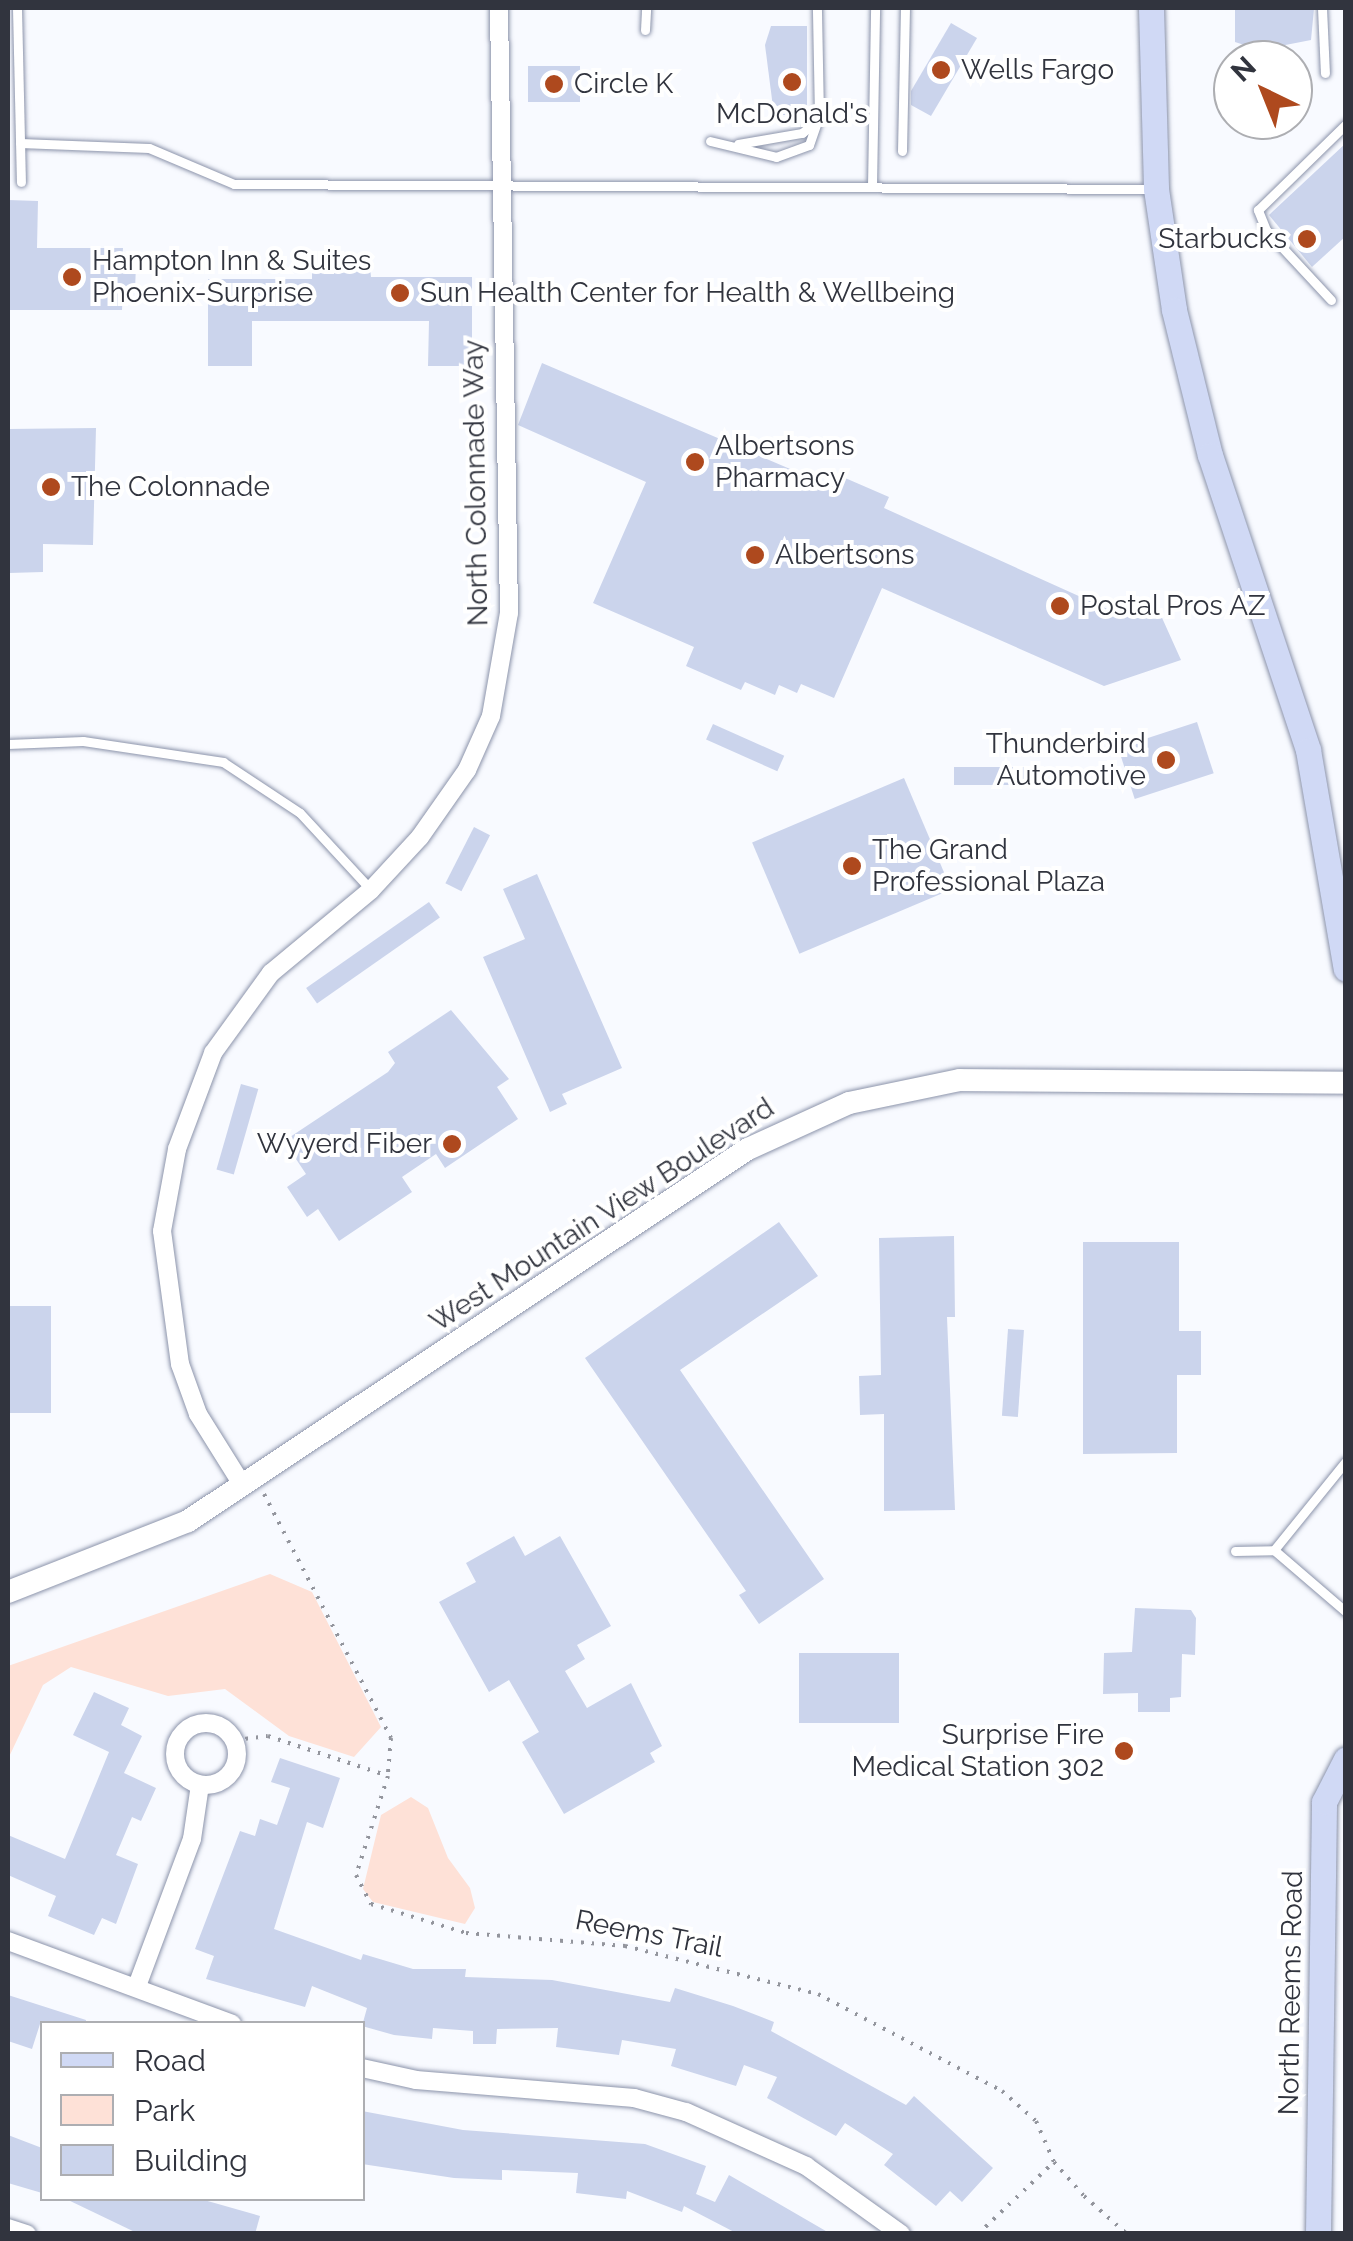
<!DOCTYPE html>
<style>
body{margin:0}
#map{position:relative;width:1353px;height:2241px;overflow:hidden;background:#f8faff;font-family:Raleway,sans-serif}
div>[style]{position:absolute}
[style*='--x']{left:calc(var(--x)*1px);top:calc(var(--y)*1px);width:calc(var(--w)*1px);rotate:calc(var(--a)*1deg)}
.green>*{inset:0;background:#fee1d7}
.building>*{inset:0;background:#cbd4ec;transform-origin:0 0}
.path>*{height:4px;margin-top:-2px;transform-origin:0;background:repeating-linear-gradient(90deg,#93959d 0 2.5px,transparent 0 10.5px)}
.roads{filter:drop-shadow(0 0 2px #8c94ab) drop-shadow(0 0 2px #8c94ab)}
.service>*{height:9px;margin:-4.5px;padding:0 4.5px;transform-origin:4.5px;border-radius:4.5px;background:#fff}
.minor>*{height:18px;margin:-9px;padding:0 9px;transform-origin:9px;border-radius:9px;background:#fff}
.minor>.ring{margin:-9px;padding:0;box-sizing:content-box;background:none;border:18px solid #fff;border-radius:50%}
.tertiary>*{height:22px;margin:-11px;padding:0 11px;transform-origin:11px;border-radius:11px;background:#fff}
.secondary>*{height:25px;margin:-12.5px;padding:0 12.5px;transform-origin:12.5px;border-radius:12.5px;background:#d0d9f5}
.dots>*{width:28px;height:28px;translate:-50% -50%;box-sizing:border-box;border:5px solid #fff;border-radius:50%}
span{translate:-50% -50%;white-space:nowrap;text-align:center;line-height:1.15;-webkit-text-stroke:8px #fff;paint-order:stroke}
.poi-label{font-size:28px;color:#31343e}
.left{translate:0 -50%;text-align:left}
.right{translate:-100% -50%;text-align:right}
.street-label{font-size:28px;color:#31343e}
.frame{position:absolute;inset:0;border:10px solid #31343e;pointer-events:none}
.legend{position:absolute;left:40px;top:2021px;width:325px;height:180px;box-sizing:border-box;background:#fff;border:2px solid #adaeb2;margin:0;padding:12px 18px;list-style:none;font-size:30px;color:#31343e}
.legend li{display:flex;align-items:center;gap:20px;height:50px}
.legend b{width:50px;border:2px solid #adaeb2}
.north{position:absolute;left:1213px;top:40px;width:100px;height:100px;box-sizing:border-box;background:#fff;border:2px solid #adaeb2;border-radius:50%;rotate:317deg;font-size:28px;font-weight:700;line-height:40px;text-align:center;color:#31343e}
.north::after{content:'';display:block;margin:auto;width:35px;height:45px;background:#ae491e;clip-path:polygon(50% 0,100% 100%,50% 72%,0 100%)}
</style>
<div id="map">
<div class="green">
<div style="clip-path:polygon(270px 1574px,312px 1592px,381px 1727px,354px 1757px,289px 1736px,225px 1689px,168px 1696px,71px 1667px,43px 1685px,8px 1759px,8px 1666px)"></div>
<div style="clip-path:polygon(411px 1797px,428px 1808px,448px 1858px,470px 1888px,475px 1908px,465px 1924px,373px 1902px,363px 1889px,381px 1815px)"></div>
</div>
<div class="building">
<div style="clip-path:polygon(1235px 8px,1314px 8px,1311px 40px,1260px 50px,1235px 42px)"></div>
<div style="clip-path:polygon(951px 23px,977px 38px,931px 116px,911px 105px,911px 91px)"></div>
<div style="clip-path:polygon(771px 26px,807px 26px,807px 115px,774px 115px,765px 45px)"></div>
<div style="left:528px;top:66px;width:52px;height:36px"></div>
<div style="clip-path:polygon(1346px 143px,1346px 236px,1312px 267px,1269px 215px)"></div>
<div style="clip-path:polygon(8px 200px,38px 201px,37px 248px,123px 248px,122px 264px,136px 264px,135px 291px,123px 291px,122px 310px,8px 310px)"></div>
<div style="clip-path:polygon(346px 266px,370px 266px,371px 277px,472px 277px,472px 366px,428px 366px,429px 321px,252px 321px,252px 366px,208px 366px,208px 279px,312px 279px,312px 270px)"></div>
<div style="clip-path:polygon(542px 363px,823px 483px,829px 471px,889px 497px,884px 508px,1112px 611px,1154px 600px,1181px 660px,1104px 686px,882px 588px,834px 698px,801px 684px,797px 693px,779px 685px,775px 695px,745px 682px,741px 690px,686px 666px,694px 647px,593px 603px,646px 482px,518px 425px)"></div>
<div style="clip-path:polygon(96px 428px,93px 545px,43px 544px,43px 572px,9px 573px,8px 429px)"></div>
<div style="left:1197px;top:722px;width:54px;height:83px;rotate:72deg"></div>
<div style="left:713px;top:724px;width:78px;height:17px;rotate:24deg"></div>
<div style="left:954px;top:767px;width:87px;height:18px"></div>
<div style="left:904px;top:778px;width:121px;height:165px;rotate:67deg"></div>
<div style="left:474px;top:827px;width:18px;height:63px;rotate:27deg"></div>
<div style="clip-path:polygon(537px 874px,622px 1068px,562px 1094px,567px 1104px,550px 1112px,483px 957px,525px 939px,503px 889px)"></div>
<div style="left:429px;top:902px;width:19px;height:150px;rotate:55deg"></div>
<div style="clip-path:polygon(451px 1010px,509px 1079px,497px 1087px,518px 1119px,445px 1168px,436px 1154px,402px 1177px,412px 1192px,339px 1241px,318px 1209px,307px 1217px,287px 1187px,306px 1174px,284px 1141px,388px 1072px,395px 1063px,388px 1052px)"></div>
<div style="left:241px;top:1084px;width:18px;height:89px;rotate:16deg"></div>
<div style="clip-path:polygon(779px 1222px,818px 1276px,680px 1370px,824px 1579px,759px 1624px,739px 1595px,746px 1591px,585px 1358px)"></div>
<div style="clip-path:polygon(954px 1236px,955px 1317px,947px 1317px,955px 1510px,884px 1511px,884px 1414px,860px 1415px,859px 1376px,881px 1375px,879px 1238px)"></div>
<div style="clip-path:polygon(1083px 1242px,1179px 1242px,1179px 1331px,1201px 1331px,1201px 1375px,1177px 1375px,1177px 1453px,1083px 1454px)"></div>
<div style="left:8px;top:1306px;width:43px;height:107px"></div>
<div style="left:1008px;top:1329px;width:16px;height:87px;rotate:4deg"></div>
<div style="clip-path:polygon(514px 1536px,525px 1556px,560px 1536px,611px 1626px,577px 1645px,585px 1659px,565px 1671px,587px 1708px,631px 1683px,662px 1746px,650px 1753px,655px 1762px,564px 1814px,522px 1742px,539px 1732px,509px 1680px,489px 1692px,439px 1602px,476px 1582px,466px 1563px)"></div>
<div style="clip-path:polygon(1135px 1608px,1191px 1610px,1196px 1618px,1195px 1655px,1182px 1654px,1181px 1697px,1170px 1698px,1170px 1712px,1138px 1712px,1138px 1693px,1103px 1694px,1104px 1653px,1132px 1652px)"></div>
<div style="left:799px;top:1653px;width:100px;height:70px"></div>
<div style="clip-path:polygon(94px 1692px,129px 1708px,121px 1725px,142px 1736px,124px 1773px,156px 1788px,141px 1821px,132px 1817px,116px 1855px,138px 1864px,116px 1924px,102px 1918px,94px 1935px,48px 1916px,56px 1896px,8px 1875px,8px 1835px,65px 1859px,109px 1752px,73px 1735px)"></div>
<div style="clip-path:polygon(280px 1758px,340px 1778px,323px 1828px,307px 1822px,274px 1929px,361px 1960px,363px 1954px,413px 1969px,466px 1969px,465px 1977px,552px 1980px,670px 2002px,675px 1988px,733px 2006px,774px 2022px,771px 2031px,906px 2105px,914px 2096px,993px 2168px,962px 2202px,950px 2191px,936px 2206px,884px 2165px,893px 2154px,845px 2123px,836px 2136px,767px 2098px,777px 2077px,744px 2065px,736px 2086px,671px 2066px,676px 2049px,622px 2040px,619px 2055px,556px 2047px,558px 2028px,497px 2029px,496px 2044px,473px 2044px,473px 2031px,433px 2028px,432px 2039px,394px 2035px,362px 2026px,367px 2008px,312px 1986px,305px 2007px,206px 1979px,214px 1956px,195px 1949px,240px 1831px,255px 1836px,260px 1819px,277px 1825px,290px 1788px,271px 1782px)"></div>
<div style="clip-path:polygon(8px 1995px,86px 2020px,86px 2024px,40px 2024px,32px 2049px,8px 2041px)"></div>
<div style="clip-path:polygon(362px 2111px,463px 2130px,645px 2144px,706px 2166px,696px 2194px,715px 2202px,729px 2175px,831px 2234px,738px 2234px,684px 2206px,682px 2212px,627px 2191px,626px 2199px,576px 2193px,578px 2173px,502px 2170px,502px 2180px,454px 2178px,362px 2164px)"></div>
<div style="clip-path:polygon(8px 2135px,42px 2148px,42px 2193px,8px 2183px)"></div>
<div style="clip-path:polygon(197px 2198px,260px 2216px,255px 2234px,139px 2234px,66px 2199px)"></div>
</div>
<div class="path">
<div style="--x:264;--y:1494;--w:275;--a:62.5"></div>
<div style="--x:391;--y:1738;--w:38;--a:95"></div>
<div style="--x:235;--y:1740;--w:33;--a:-7"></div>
<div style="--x:268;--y:1736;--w:126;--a:18.4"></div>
<div style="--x:388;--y:1776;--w:104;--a:107.9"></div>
<div style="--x:356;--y:1875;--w:33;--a:63"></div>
<div style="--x:371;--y:1904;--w:99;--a:17"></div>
<div style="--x:466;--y:1933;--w:160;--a:4.7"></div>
<div style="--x:625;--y:1946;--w:199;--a:14"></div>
<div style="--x:818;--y:1994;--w:208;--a:27.8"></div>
<div style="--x:1002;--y:2091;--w:45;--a:41.4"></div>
<div style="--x:1036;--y:2121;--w:45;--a:66.3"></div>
<div style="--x:1054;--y:2162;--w:45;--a:48.6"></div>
<div style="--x:1084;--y:2196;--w:57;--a:41.5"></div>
<div style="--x:978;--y:2234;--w:105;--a:-43.5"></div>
</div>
<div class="roads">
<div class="service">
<div style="--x:17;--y:8;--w:174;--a:88.7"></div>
<div style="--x:1322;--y:8;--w:65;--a:87.4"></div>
<div style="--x:645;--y:30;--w:22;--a:-87"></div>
<div style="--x:710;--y:141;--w:68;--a:13.6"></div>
<div style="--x:776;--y:157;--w:35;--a:-20"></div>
<div style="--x:809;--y:145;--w:31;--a:-71"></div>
<div style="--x:819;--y:116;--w:108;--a:-91.1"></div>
<div style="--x:20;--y:143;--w:129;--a:2.2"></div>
<div style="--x:149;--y:148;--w:92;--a:23"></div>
<div style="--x:234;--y:184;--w:920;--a:0.31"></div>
<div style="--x:738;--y:144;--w:65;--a:-9.8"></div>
<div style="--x:802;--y:133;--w:16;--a:-40"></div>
<div style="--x:902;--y:151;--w:143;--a:-88.8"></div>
<div style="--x:872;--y:186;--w:178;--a:-89"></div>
<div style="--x:1331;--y:300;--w:96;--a:-132.9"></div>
<div style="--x:1266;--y:230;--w:22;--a:-112"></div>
<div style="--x:1258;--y:210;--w:123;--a:-44.3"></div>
<div style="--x:8;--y:744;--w:75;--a:-2.3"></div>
<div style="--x:83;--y:741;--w:142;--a:8.5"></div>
<div style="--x:223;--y:762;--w:92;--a:33.5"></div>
<div style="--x:300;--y:813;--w:105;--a:47.3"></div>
<div style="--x:1274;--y:1550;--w:114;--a:-51"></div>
<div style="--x:1235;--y:1551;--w:39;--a:-1"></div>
<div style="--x:1274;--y:1550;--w:95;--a:40.7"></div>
</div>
<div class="minor">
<div style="--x:243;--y:1486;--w:85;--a:-122"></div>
<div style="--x:198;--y:1414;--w:53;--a:-109.8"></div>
<div style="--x:180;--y:1364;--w:134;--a:-97.7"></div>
<div style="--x:162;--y:1231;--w:83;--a:-79.6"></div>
<div style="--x:177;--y:1149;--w:103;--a:-69.4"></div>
<div style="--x:213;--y:1053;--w:99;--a:-54.1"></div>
<div style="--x:271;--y:973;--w:130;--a:-39.7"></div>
<div style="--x:371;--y:890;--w:72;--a:-47.2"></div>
<div style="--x:420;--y:837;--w:82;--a:-55"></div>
<div style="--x:467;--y:770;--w:59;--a:-66"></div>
<div style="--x:491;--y:716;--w:105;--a:-80.1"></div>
<div style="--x:509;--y:613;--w:605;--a:-90.95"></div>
<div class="ring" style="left:175px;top:1723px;width:44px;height:44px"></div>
<div style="--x:8;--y:1941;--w:239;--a:20.3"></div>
<div style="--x:137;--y:1986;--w:157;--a:-69.5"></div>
<div style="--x:192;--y:1839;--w:55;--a:-81.6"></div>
<div style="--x:362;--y:2068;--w:55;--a:12.5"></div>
<div style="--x:416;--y:2080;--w:219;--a:4.7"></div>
<div style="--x:634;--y:2098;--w:54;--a:15.1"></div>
<div style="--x:686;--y:2112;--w:132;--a:24.2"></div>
<div style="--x:806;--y:2166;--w:117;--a:35.6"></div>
<div style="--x:8;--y:2228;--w:20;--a:18"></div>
</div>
<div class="tertiary">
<div style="--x:8;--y:1592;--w:193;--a:-21.5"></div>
<div style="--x:188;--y:1521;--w:672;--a:-33.6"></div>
<div style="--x:748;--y:1149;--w:111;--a:-24.5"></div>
<div style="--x:849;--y:1103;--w:113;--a:-11.7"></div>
<div style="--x:960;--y:1080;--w:386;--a:0.4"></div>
</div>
<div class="secondary">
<div style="--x:1151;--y:8;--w:181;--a:88.4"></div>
<div style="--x:1156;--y:189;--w:122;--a:81.5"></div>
<div style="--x:1174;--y:310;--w:149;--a:76.1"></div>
<div style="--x:1210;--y:455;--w:311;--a:71.6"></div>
<div style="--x:1308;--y:750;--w:222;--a:80.2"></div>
<div style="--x:1318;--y:2234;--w:432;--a:-89.2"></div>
<div style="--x:1324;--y:1802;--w:48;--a:-62.9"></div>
</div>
</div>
<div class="dots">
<div style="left:941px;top:70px;background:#ae491e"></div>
<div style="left:792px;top:82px;background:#ae491e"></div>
<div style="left:554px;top:84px;background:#ae491e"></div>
<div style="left:1307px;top:239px;background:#ae491e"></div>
<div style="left:72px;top:277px;background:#ae491e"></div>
<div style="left:400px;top:293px;background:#ae491e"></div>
<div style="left:695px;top:462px;background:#ae491e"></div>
<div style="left:51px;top:487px;background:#ae491e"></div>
<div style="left:755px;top:555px;background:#ae491e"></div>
<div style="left:1060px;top:606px;background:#ae491e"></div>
<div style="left:1166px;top:760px;background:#ae491e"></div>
<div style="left:852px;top:866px;background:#ae491e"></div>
<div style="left:452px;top:1144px;background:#ae491e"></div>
<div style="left:1124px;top:1751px;background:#ae491e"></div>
</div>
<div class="poi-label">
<span class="left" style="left:961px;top:70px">Wells Fargo</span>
<span class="left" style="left:574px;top:84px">Circle K</span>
<span style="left:792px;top:114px">McDonald's</span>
<span class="right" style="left:1287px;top:239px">Starbucks</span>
<span class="left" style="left:92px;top:277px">Hampton Inn &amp; Suites<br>Phoenix-Surprise</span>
<span class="left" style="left:420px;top:293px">Sun Health Center for Health &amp; Wellbeing</span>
<span class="left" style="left:715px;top:462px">Albertsons<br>Pharmacy</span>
<span class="left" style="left:71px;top:487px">The Colonnade</span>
<span class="left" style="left:775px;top:555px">Albertsons</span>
<span class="left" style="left:1080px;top:606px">Postal Pros AZ</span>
<span class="right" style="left:1146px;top:760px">Thunderbird<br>Automotive</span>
<span class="left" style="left:872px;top:866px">The Grand<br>Professional Plaza</span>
<span class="right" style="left:432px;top:1144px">Wyyerd Fiber</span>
<span class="right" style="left:1104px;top:1751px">Surprise Fire<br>Medical Station 302</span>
</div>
<div class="street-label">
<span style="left:476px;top:483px;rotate:-91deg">North Colonnade Way</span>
<span style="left:602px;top:1215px;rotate:-33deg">West Mountain View Boulevard</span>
<span style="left:649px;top:1934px;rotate:11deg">Reems Trail</span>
<span style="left:1291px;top:1993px;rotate:-89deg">North Reems Road</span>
</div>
<div class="frame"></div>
<ul class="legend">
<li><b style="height:12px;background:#d0d9f5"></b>Road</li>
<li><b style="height:28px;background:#fee1d7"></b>Park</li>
<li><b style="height:28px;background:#cbd4ec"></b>Building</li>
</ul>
<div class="north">N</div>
</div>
